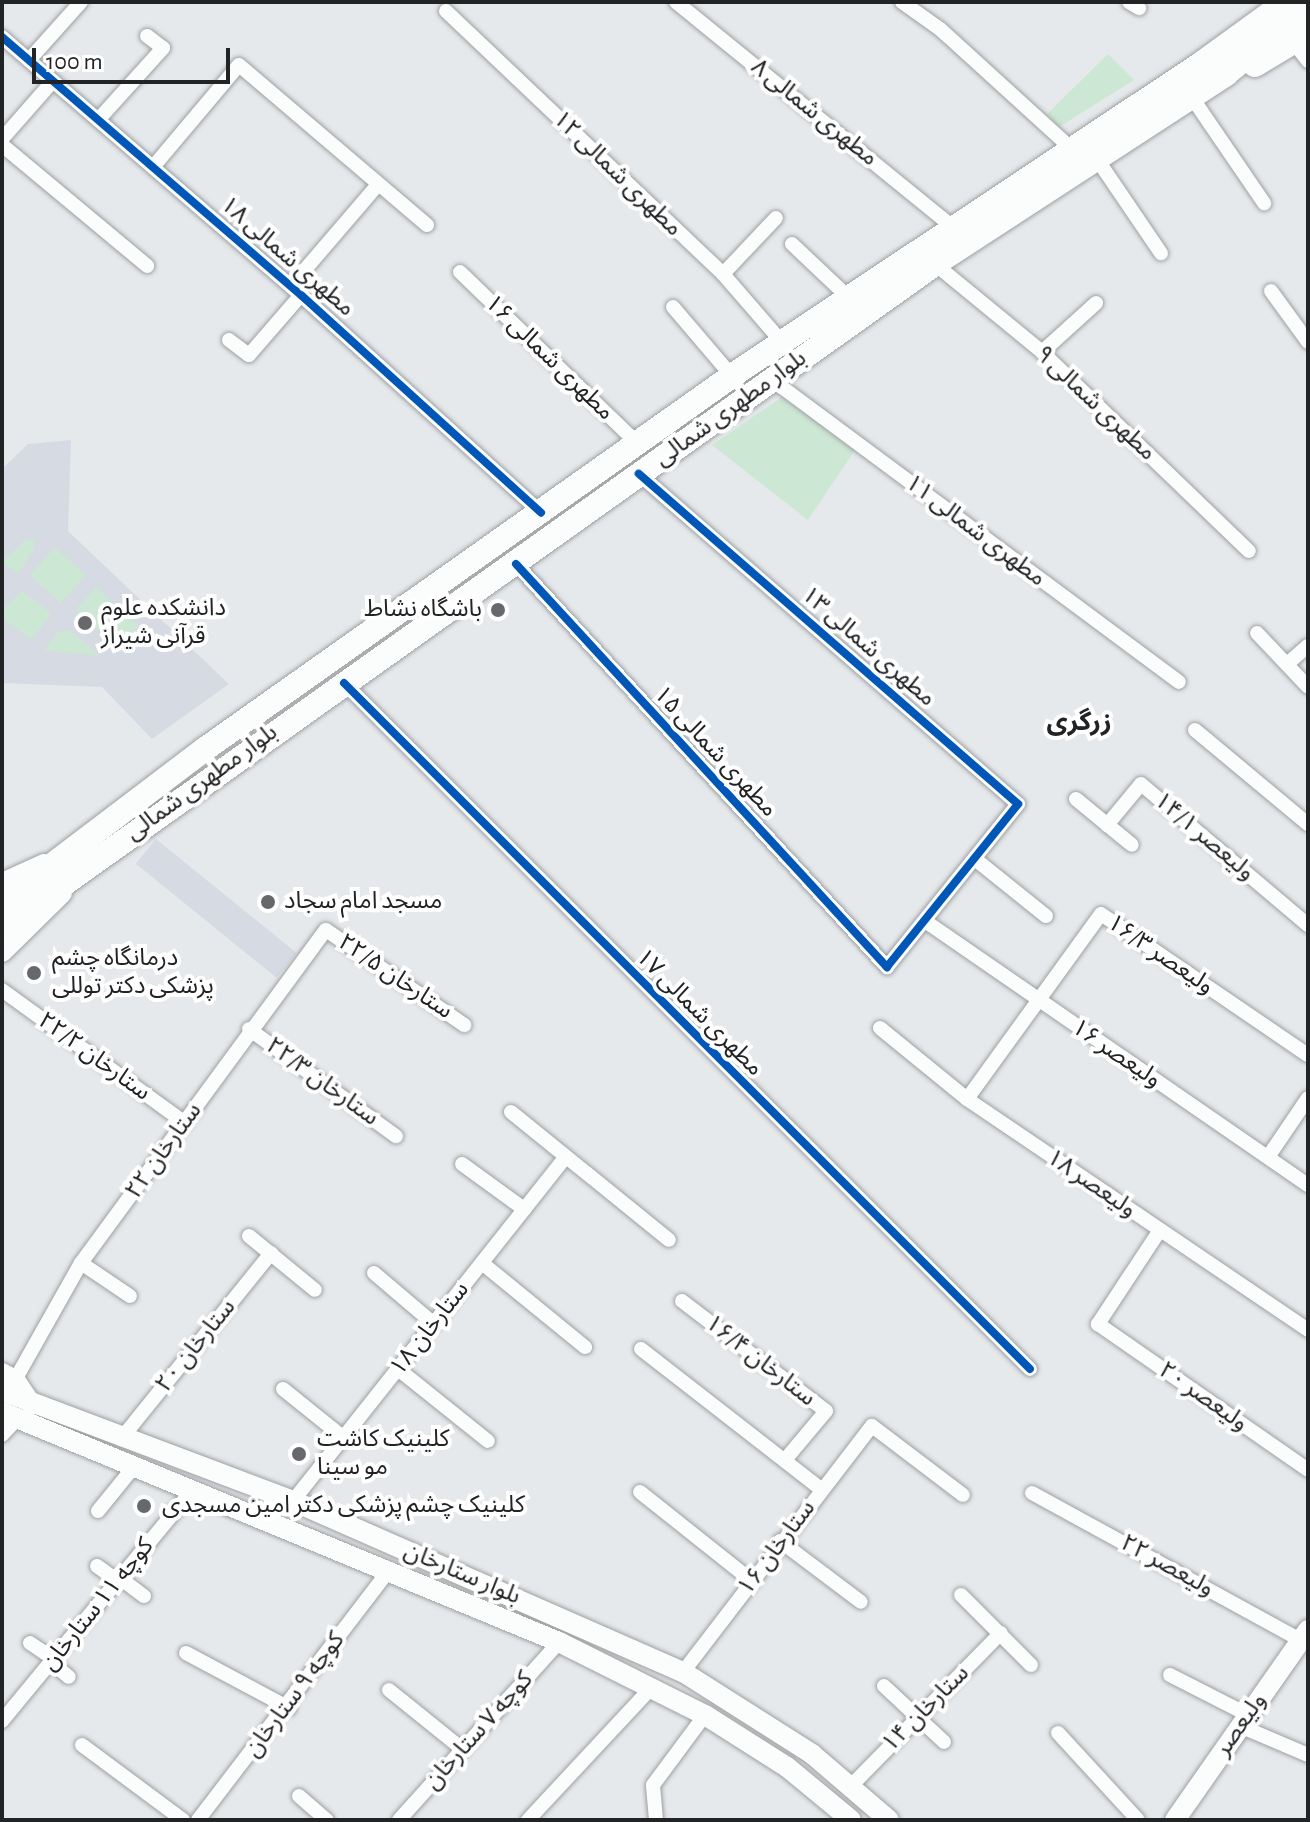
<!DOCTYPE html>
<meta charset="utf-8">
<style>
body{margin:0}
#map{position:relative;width:1310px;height:1822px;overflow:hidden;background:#e6e9ec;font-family:"Alegreya Sans","Noto Sans Arabic",sans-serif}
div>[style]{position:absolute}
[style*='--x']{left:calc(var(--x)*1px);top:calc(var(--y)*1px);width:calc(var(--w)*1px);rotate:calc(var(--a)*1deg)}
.built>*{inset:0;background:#d6dae2;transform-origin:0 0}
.green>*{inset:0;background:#cce7d3;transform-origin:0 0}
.roads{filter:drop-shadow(0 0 2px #9ea0a2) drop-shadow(0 0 2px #9ea0a2)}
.minor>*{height:14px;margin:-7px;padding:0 7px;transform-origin:7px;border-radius:7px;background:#fbfcfc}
.secondary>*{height:20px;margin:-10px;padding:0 10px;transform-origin:10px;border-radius:10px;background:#fbfcfc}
.primary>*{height:24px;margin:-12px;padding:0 12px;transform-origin:12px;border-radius:12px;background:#fbfcfc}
.cycleway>*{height:8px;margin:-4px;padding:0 4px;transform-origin:4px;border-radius:4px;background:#0057b8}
.dots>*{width:22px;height:22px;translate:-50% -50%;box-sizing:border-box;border:4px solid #fff;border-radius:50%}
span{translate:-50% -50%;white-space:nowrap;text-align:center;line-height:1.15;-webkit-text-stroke:8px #fff;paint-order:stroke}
.street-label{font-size:24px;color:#222325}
.poi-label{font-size:24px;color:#222325}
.left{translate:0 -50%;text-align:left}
.right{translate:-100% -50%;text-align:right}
.neighbourhood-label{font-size:26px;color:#222325;font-weight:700}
.frame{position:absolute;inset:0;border:4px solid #222325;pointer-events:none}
.scale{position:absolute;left:32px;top:48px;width:198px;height:36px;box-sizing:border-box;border:4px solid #222325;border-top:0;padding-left:10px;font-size:24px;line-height:28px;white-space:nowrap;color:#222325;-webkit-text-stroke:6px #fff;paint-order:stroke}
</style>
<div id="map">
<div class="built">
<div style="clip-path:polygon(71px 440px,68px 531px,229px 684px,152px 739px,102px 687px,2px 683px,2px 469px,28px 444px)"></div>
<div style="left:156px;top:839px;width:181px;height:32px;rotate:39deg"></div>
</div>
<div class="green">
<div style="clip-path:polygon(1108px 54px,1134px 80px,1059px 127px,1047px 114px)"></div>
<div style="clip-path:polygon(782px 397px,855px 450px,808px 520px,712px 445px)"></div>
<div style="clip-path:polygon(34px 538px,34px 549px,18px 574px,2px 562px,25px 540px)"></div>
<div style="left:55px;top:547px;width:42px;height:38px;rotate:42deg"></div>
<div style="left:96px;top:587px;width:58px;height:31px;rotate:42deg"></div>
<div style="clip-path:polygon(22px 591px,51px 613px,32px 640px,2px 618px,2px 610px)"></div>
<div style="clip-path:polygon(70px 630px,100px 656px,44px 650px,58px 632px)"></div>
</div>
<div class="roads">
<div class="minor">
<div style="--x:676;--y:2;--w:355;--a:39.1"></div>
<div style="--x:902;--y:2;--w:47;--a:35.4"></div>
<div style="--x:940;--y:29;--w:177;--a:42.3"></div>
<div style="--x:1129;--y:2;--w:12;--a:31"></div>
<div style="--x:446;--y:11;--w:382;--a:43.5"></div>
<div style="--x:723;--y:274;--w:90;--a:49.1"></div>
<div style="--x:2;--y:37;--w:395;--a:40.8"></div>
<div style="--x:301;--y:295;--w:324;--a:42.2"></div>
<div style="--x:1294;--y:43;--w:23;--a:52"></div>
<div style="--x:29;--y:60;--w:78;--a:-48.1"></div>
<div style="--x:1191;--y:96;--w:130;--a:55.7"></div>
<div style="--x:98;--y:120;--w:97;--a:-47.9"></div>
<div style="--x:163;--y:48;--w:20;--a:-143"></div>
<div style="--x:2;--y:139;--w:77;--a:-48.7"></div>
<div style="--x:2;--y:145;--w:189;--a:39.8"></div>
<div style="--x:1097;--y:159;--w:114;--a:55.8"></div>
<div style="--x:153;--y:167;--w:133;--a:-49.9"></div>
<div style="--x:239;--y:65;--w:247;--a:40.4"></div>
<div style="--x:792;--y:244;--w:77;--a:43.4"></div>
<div style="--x:935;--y:264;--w:139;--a:39.4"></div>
<div style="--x:1042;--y:352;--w:287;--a:43.9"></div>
<div style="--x:460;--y:272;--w:248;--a:44"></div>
<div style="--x:723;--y:274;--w:77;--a:-46.6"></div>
<div style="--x:291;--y:286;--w:130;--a:-49.4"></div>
<div style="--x:1271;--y:291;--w:63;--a:54"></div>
<div style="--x:673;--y:307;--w:91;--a:49.5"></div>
<div style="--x:229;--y:340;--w:25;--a:37"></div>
<div style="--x:249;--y:355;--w:79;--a:-49.1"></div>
<div style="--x:1042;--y:352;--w:73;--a:-42.2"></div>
<div style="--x:771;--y:379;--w:508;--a:36.6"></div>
<div style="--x:516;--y:564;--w:548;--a:47.37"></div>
<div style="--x:887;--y:967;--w:209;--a:-51.2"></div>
<div style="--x:1018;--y:804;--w:503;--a:-138.95"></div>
<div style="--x:1257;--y:633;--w:74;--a:46.6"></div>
<div style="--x:1287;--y:664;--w:28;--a:-41"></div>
<div style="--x:344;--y:683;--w:970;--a:45"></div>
<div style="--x:1195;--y:730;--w:147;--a:39.8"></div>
<div style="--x:1076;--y:799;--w:72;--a:39.4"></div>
<div style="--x:1107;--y:825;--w:53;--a:-50.3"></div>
<div style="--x:1141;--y:784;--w:219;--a:40.2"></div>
<div style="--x:975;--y:859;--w:91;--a:38.8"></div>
<div style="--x:925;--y:921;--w:465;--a:34.6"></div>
<div style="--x:2;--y:990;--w:226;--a:36"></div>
<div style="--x:880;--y:1028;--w:112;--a:39.2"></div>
<div style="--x:967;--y:1099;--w:412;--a:34.1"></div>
<div style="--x:249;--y:1029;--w:182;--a:36.1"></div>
<div style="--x:967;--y:1099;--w:228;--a:-54.1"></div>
<div style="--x:1101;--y:914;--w:250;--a:34.3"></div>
<div style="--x:511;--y:1112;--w:203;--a:39"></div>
<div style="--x:1268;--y:1157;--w:71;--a:-55.9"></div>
<div style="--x:462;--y:1164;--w:77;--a:36"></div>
<div style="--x:1160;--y:1230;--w:113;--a:123.4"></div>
<div style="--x:1098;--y:1324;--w:256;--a:34.8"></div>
<div style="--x:249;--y:1236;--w:85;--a:39.3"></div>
<div style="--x:81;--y:1263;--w:59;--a:34"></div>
<div style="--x:482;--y:1263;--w:133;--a:39.2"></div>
<div style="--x:374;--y:1273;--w:77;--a:40.3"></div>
<div style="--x:682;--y:1301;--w:181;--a:37.4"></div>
<div style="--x:826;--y:1411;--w:64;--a:129.9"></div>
<div style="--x:641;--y:1349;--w:228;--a:37.9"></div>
<div style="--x:398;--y:1369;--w:115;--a:38.7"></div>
<div style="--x:15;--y:1380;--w:134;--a:-60.6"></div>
<div style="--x:81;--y:1263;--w:413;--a:-53.7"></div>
<div style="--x:326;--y:930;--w:168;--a:34.5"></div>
<div style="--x:283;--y:1389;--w:78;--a:38.8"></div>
<div style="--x:2;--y:1435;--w:22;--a:-47"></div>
<div style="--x:121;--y:1439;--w:239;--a:-51.1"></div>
<div style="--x:640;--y:1492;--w:143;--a:38.5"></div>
<div style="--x:1032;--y:1493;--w:307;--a:28.7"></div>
<div style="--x:293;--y:1501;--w:439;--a:-51.6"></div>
<div style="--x:98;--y:1511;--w:55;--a:-50.9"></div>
<div style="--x:780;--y:1541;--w:101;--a:37"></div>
<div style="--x:97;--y:1566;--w:26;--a:36"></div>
<div style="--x:120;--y:1578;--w:30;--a:37"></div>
<div style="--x:961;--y:1595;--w:99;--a:45"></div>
<div style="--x:30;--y:1643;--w:29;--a:34"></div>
<div style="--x:186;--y:1653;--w:117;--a:28.1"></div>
<div style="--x:51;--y:1662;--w:23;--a:40"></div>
<div style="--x:683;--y:1672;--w:310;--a:-52.5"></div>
<div style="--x:872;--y:1426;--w:114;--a:37.2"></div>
<div style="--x:1170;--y:1675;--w:88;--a:27.1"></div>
<div style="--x:884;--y:1686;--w:82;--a:43"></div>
<div style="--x:389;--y:1690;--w:94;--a:38.9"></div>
<div style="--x:2;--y:1721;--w:301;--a:-50.5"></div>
<div style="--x:1240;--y:1726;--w:74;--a:23.1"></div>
<div style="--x:1058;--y:1733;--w:118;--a:47.4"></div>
<div style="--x:82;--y:1745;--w:126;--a:36.6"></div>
<div style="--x:851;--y:1786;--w:214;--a:-45.6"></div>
<div style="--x:299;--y:1796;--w:37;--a:41"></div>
<div style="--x:198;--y:1820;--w:316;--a:-52.6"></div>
<div style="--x:399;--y:1820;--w:239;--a:-48"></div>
<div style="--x:528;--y:1820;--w:182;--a:-47"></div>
<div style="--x:656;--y:1820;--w:35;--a:-95"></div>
<div style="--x:653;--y:1785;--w:87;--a:-53.4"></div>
</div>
<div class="secondary">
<div style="--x:2;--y:883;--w:46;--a:-24.3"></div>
<div style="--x:2;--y:952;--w:84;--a:-44.5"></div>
<div style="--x:2;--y:1373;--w:15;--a:28"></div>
<div style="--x:15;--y:1380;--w:30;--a:56"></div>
<div style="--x:2;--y:1391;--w:311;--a:20.7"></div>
<div style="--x:293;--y:1501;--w:426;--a:23.7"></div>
<div style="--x:683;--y:1672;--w:153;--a:32.4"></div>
<div style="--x:812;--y:1754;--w:101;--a:40.6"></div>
<div style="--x:2;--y:1412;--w:603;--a:22.44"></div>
<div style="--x:559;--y:1642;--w:163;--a:26.6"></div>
<div style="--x:705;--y:1715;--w:97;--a:32.4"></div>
<div style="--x:787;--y:1767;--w:83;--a:39.6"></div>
<div style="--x:1175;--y:1820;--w:232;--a:-55"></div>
</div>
<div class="primary">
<div style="--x:1255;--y:65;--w:62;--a:-31.1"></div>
<div style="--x:2;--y:903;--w:255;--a:-37.2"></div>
<div style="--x:205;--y:749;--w:654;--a:-35.29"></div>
<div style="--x:739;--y:371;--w:556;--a:-33.63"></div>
<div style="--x:1202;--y:63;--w:104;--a:-36"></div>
<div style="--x:2;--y:928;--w:1145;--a:-35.44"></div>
<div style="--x:935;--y:264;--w:348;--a:-33.1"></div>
<div style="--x:1226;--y:74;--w:105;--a:-38.8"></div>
</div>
</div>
<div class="cycleway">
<div style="--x:2;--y:37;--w:395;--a:40.8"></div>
<div style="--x:301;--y:295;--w:324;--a:42.2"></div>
<div style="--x:516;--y:564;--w:548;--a:47.37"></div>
<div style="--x:887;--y:967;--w:209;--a:-51.2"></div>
<div style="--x:1018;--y:804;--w:503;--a:-138.95"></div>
<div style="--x:344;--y:683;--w:970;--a:45"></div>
</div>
<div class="dots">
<div style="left:498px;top:610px;background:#67686b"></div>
<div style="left:85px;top:623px;background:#67686b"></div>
<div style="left:268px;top:902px;background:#67686b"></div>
<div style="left:34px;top:973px;background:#67686b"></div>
<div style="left:299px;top:1454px;background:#67686b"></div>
<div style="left:144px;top:1506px;background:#67686b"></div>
</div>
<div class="street-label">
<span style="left:814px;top:113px;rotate:39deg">۸ مطهری شمالی</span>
<span style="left:617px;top:174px;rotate:44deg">۱۲ مطهری شمالی</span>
<span style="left:287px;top:257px;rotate:41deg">۱۸ مطهری شمالی</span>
<span style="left:549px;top:358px;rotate:44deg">۱۶ مطهری شمالی</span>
<span style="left:1095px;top:404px;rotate:43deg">۹ مطهری شمالی</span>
<span style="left:731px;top:409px;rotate:-36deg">بلوار مطهرى شمالى</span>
<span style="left:975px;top:531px;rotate:37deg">۱۱ مطهری شمالی</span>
<span style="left:868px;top:647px;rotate:41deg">۱۳ مطهری شمالی</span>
<span style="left:715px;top:752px;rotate:47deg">۱۵ مطهری شمالی</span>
<span style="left:202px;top:783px;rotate:-36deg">بلوار مطهرى شمالى</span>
<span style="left:1204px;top:837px;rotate:40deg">۱۴/۱ ولیعصر</span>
<span style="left:1160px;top:955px;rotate:34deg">۱۶/۳ ولیعصر</span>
<span style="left:395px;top:977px;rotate:34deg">۲۲/۵ ستارخان</span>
<span style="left:699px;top:1013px;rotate:45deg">۱۷ مطهری شمالی</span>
<span style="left:1116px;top:1054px;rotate:34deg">۱۶ ولیعصر</span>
<span style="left:94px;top:1057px;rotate:36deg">۲۲/۲ ستارخان</span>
<span style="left:322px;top:1082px;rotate:36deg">۲۲/۳ ستارخان</span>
<span style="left:164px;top:1151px;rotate:-54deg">۲۲ ستارخان</span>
<span style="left:1091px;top:1184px;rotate:34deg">۱۸ ولیعصر</span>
<span style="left:430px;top:1329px;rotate:-52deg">۱۸ ستارخان</span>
<span style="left:196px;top:1346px;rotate:-51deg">۲۰ ستارخان</span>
<span style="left:760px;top:1361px;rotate:38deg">۱۶/۴ ستارخان</span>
<span style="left:1203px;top:1397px;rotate:35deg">۲۰ ولیعصر</span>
<span style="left:777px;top:1548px;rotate:-53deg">۱۶ ستارخان</span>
<span style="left:1167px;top:1566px;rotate:29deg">۲۲ ولیعصر</span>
<span style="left:462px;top:1574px;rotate:23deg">بلوار ستارخان</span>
<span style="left:98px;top:1605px;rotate:-51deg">کوچه ۱۱ ستارخان</span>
<span style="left:295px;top:1695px;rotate:-53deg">کوچه ۹ ستارخان</span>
<span style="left:926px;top:1709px;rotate:-45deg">۱۴ ستارخان</span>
<span style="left:1241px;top:1725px;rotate:-55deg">ولیعصر</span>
<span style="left:479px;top:1731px;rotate:-48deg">کوچه ۷ ستارخان</span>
</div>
<div class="poi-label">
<span class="left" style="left:101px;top:623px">دانشکده علوم<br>قرآنی شیراز</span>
<span class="right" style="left:482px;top:610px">باشگاه نشاط</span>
<span class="left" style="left:284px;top:902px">مسجد امام سجاد</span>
<span class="left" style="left:52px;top:973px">درمانگاه چشم<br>پزشكی دكتر توللی</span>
<span class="left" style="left:317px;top:1454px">کلینیک کاشت<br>مو سینا</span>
<span class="left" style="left:162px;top:1506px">کلینیک چشم پزشکی دکتر امین مسجدی</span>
</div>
<div class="neighbourhood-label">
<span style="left:1079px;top:723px">زرگری</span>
</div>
<div class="frame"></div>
<div class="scale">100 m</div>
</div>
